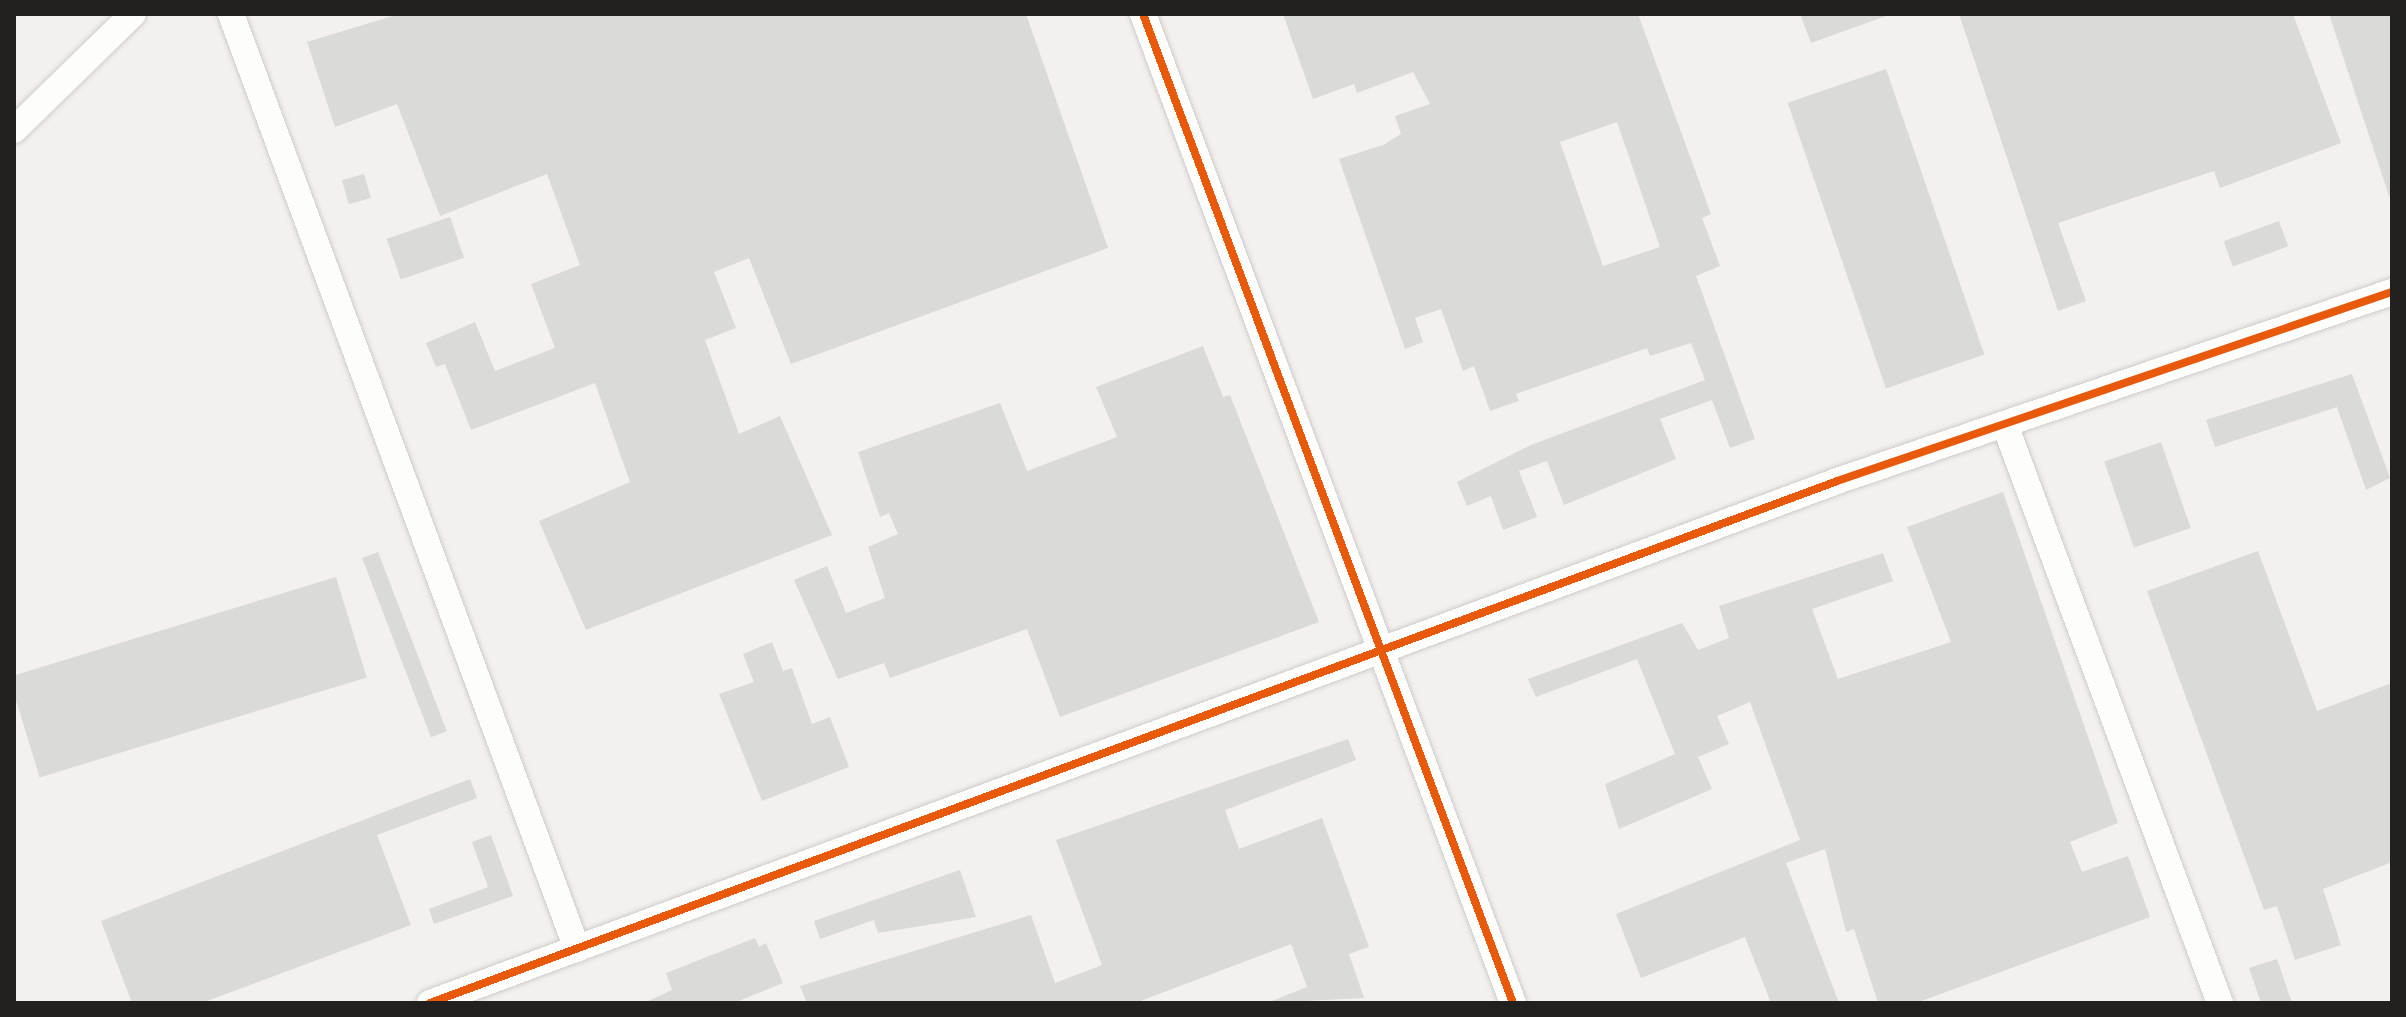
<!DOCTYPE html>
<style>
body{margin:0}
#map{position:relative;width:2406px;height:1017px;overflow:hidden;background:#f3f0ee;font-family:"Work Sans",sans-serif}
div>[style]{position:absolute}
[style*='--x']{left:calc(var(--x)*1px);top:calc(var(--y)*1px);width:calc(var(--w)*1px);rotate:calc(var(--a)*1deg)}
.building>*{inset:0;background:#dadad9;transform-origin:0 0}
.roads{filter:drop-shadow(0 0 2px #cfcccc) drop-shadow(0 0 2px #cfcccc)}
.minor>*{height:26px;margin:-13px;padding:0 13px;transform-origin:13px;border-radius:13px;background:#fdfdfc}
.cycleway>*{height:8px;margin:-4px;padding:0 4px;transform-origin:4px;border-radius:4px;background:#e8590c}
span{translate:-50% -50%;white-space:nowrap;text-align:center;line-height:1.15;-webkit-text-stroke:8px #fff;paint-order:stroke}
.frame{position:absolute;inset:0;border:16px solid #232120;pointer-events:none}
</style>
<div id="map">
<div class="building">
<div style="clip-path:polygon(399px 14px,1026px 14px,1108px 248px,791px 364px,749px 258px,714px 272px,736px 328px,705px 340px,739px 434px,780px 416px,832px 535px,586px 630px,539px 521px,630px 482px,595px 383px,471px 430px,445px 364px,436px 367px,426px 343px,475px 322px,495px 371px,555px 348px,531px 284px,580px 265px,547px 174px,440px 216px,397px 104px,335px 127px,307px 42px)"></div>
<div style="clip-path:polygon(evenodd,1283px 14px,1638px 14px,1711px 214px,1702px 218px,1720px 266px,1696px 276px,1755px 439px,1730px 448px,1712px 400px,1660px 419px,1676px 459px,1564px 505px,1547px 461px,1519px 471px,1537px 517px,1503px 530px,1491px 496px,1467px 506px,1457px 482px,1531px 445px,1705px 380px,1691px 343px,1650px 356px,1647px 348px,1516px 394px,1519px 401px,1490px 411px,1474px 366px,1463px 371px,1441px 309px,1415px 318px,1423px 342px,1405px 349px,1339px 159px,1383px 145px,1401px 134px,1395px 116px,1430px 104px,1413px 72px,1357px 93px,1354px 84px,1313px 99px,1283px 14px,1617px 122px,1660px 247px,1603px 266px,1560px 142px,1617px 122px)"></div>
<div style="clip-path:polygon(1800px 14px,1885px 14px,1886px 16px,1811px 43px)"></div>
<div style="clip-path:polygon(1959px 14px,2293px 14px,2341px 143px,2220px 188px,2214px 171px,2058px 223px,2086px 301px,2058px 311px)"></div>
<div style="clip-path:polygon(2329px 14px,2392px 14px,2392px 196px,2389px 196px)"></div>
<div style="left:1886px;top:69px;width:302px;height:104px;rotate:71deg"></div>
<div style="left:364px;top:174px;width:25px;height:23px;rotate:74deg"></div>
<div style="left:450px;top:217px;width:43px;height:67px;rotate:71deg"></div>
<div style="left:2279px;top:221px;width:27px;height:59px;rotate:70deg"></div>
<div style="clip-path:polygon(1203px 346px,1223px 397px,1230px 395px,1319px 622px,1060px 717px,1027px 629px,890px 678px,884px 663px,838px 679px,794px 580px,827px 566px,846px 613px,885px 598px,868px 547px,898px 534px,889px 513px,880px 517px,858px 452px,1000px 403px,1027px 471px,1117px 437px,1096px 387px)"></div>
<div style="clip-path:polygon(2352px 374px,2390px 478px,2366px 490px,2337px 407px,2215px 447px,2206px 420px)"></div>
<div style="left:2161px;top:442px;width:91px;height:60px;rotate:71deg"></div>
<div style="clip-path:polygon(2003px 492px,2118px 823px,2070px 842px,2082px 872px,2128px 856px,2150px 917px,1916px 1003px,1878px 1003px,1854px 929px,1846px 932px,1825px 849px,1786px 863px,1839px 1003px,1771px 1003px,1745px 937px,1641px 978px,1616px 914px,1800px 840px,1750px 702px,1717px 716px,1729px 744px,1698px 757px,1712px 789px,1619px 829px,1605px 784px,1675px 754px,1637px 659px,1536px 697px,1528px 679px,1682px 623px,1698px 650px,1729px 638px,1719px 606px,1883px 553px,1893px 581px,1812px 609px,1838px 679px,1951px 642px,1907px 527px)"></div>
<div style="clip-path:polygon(2258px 551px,2317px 711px,2392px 683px,2392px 862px,2323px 889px,2341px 945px,2295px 960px,2277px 906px,2264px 910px,2147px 591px)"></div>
<div style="left:378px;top:552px;width:192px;height:17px;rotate:69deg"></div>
<div style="left:336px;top:577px;width:105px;height:342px;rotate:73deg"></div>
<div style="clip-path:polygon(772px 642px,783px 671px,792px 668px,812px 724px,830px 717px,849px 767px,762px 801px,719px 694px,754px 682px,743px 654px)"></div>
<div style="clip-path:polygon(1348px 739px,1356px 760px,1225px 810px,1239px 849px,1322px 818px,1369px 947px,1349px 954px,1364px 998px,1267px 1003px,1307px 987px,1291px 944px,1135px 1003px,807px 1003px,800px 986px,1031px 915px,1055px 983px,1102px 965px,1056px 840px)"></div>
<div style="clip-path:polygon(470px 779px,477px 798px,377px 835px,411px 925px,202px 1003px,132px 1003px,101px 921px)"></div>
<div style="clip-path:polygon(491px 835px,513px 896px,434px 924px,429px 909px,488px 887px,472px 842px)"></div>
<div style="clip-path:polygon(960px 870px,976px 917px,878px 933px,874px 920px,820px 939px,814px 921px)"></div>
<div style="clip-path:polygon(755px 938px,759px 947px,766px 943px,783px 983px,734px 1003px,644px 1003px,672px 990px,666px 973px)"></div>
<div style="clip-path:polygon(2277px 959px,2292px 1003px,2261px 1003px,2249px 968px)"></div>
</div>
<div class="roads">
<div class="minor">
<div style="--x:231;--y:14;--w:997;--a:69.69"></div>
<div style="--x:1143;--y:14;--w:1056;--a:69.49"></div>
<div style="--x:14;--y:130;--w:166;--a:-44.3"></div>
<div style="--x:2005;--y:425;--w:617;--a:69.6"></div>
<div style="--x:430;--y:1003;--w:1501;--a:-20.35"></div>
<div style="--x:1837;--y:481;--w:586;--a:-18.81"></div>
</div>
</div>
<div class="cycleway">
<div style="--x:1143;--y:14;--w:1056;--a:69.49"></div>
<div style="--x:430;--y:1003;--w:1501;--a:-20.35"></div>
<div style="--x:1837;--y:481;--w:586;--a:-18.81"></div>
</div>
<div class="frame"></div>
</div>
